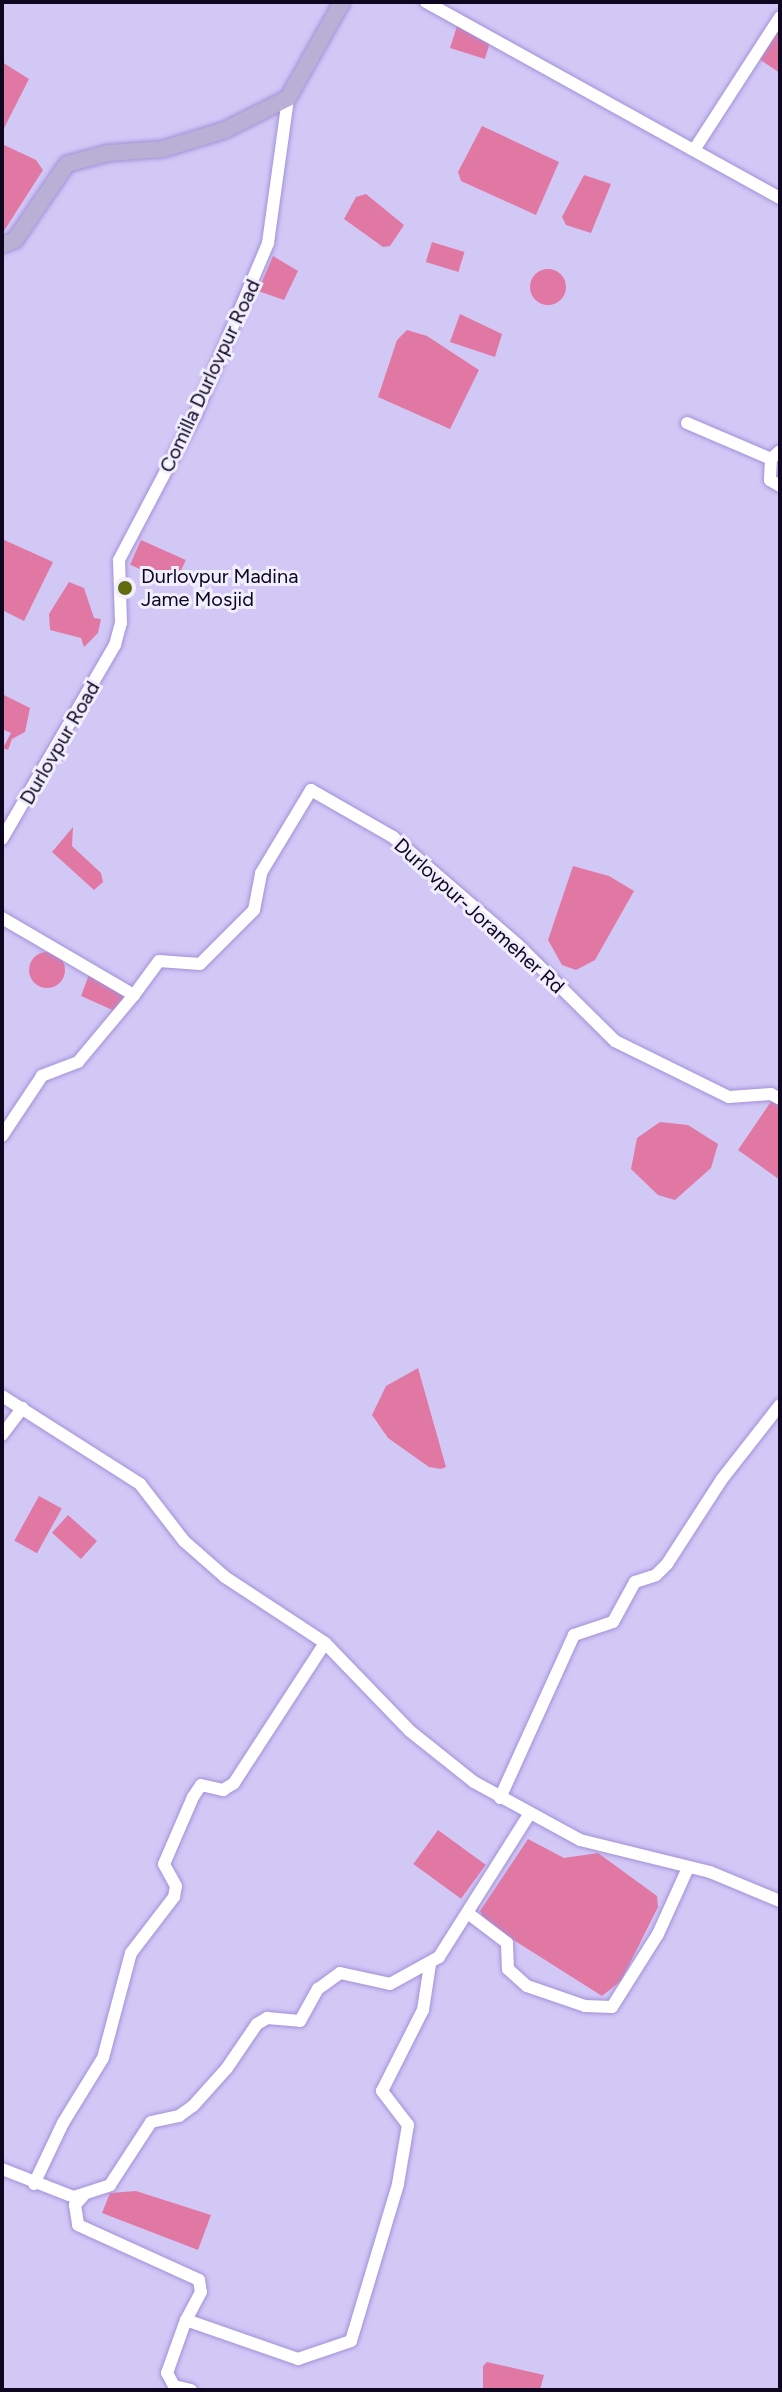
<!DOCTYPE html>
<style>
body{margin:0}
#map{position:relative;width:782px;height:2392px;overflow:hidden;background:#d2c8f6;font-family:Figtree,sans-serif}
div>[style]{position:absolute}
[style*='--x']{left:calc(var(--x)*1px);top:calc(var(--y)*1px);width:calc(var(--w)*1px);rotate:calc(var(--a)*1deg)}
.water>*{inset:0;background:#e178a4;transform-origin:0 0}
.round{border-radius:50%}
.roads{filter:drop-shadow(0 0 2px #a391d9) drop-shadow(0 0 2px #a391d9)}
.minor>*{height:12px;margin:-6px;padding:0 6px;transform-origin:6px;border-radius:6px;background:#fff}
.major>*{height:16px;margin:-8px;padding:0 8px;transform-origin:8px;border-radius:8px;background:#b9b0d5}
.dots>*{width:22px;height:22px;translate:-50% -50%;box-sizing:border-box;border:4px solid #f1eefe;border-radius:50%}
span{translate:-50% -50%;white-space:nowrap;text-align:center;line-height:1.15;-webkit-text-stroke:6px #f1eefe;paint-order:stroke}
.street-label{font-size:20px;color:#0e061f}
.poi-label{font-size:20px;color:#0e061f}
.left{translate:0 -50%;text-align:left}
.frame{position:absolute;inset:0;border:4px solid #0e061f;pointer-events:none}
</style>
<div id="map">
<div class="water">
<div style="clip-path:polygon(457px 26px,490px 42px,485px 59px,450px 48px)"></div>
<div style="clip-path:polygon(780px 28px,780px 73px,759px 59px)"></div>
<div style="clip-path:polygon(2px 62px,29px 79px,2px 132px)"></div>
<div style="clip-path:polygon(482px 126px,559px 162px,536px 215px,461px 181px,458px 172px)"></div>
<div style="clip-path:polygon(2px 144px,36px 160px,43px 170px,2px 234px)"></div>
<div style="clip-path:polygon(584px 175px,611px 184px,591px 233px,566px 225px,562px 217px)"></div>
<div style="clip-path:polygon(366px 194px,404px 225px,390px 246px,383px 247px,344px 219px,356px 197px)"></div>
<div style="left:432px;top:242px;width:34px;height:21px;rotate:17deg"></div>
<div style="clip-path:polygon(273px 256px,298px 271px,284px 300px,258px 291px)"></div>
<div class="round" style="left:530px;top:269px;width:36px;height:36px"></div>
<div style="clip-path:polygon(460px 314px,502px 334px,495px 357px,450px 342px)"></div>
<div style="clip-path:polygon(407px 330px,427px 336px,479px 370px,450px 429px,378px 397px,397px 340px)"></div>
<div style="clip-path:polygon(2px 539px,53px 562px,24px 621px,2px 610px)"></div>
<div style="left:141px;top:540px;width:49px;height:27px;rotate:24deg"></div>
<div style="clip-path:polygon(69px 582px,84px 588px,94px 618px,101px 619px,98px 633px,84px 647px,81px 638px,50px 630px,49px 614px)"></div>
<div style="clip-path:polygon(2px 694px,30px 708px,25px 732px,12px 739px,8px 750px,3px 748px,11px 733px,2px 729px)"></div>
<div style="clip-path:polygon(73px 827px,72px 846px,101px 873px,103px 882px,94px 890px,52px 852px)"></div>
<div style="clip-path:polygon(573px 866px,609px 876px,634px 891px,595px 960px,576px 970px,562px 965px,548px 940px)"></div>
<div class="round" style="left:29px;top:952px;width:36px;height:36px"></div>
<div style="clip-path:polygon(90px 972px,126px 995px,117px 1012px,81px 996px)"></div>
<div style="clip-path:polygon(772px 1100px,780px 1105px,780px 1180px,738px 1150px)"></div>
<div style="clip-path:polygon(660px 1122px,688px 1125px,718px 1144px,711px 1168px,675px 1200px,658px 1195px,631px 1169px,637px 1138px)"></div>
<div style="clip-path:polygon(418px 1368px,446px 1467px,441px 1469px,429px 1467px,388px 1438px,372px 1415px,386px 1386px)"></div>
<div style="left:39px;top:1496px;width:26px;height:51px;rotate:29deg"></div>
<div style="left:68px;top:1515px;width:39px;height:24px;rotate:42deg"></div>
<div style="left:438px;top:1830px;width:59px;height:42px;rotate:36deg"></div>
<div style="clip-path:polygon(528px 1839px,564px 1858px,598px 1853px,657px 1896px,658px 1907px,621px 1981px,602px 1996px,485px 1922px,480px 1911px)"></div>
<div style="clip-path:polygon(136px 2191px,211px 2215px,198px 2250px,102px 2213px,110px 2193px)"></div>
<div style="clip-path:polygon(487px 2362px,544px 2375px,540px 2390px,483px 2390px,483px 2366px)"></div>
</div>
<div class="roads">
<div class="minor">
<div style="--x:426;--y:2;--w:405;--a:29"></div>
<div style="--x:694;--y:150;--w:158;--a:-57.1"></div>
<div style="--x:687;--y:423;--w:91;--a:23.2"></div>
<div style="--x:771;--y:459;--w:12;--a:-42"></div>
<div style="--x:771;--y:459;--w:21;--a:93"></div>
<div style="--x:770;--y:480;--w:12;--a:31"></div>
<div style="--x:2;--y:839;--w:225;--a:-59.8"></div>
<div style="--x:115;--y:645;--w:23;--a:-75"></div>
<div style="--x:121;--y:623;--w:63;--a:-91.8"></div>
<div style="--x:119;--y:560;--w:163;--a:-62.2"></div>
<div style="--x:195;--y:416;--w:188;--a:-67.1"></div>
<div style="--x:268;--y:243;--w:146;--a:-82.1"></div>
<div style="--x:2;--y:918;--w:153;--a:30.3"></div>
<div style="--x:134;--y:995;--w:87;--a:129.9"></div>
<div style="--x:78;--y:1062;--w:39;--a:159"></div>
<div style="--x:42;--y:1076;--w:72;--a:123.7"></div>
<div style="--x:134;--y:995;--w:42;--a:-53.7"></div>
<div style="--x:159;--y:961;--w:41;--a:4.2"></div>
<div style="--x:200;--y:964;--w:76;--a:-45"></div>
<div style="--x:254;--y:910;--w:38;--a:-79"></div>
<div style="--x:261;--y:873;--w:97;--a:-58.9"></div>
<div style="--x:311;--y:790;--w:95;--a:29.8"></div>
<div style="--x:393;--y:837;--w:165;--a:40.8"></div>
<div style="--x:518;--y:945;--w:136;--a:44.7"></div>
<div style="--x:615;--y:1041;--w:127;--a:26.2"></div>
<div style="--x:729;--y:1097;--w:42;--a:-4.1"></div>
<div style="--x:771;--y:1094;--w:10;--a:29"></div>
<div style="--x:2;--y:1396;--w:164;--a:32.5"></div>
<div style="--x:140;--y:1484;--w:72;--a:52.3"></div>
<div style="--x:184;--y:1541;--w:55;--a:41.3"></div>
<div style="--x:225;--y:1577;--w:120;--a:33.4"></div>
<div style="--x:325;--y:1643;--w:122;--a:46"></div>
<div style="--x:410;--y:1731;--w:82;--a:38.6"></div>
<div style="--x:474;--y:1782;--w:121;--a:28.7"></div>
<div style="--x:580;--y:1840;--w:134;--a:13.8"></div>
<div style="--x:710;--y:1872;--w:76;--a:22.5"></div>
<div style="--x:2;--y:1435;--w:34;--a:-53"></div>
<div style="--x:500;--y:1798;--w:179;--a:-65.6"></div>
<div style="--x:574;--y:1635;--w:41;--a:-18.4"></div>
<div style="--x:613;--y:1622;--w:46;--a:-61.2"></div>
<div style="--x:635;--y:1582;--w:22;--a:-18"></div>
<div style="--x:656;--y:1575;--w:16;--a:-45"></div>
<div style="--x:667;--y:1564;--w:101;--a:-57.1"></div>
<div style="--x:722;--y:1479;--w:94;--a:-51.9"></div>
<div style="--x:469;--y:1914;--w:48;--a:37.3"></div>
<div style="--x:507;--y:1943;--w:26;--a:88"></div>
<div style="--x:508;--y:1969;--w:25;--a:42"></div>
<div style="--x:527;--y:1986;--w:61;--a:19"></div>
<div style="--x:585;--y:2006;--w:27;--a:2"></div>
<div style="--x:612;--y:2007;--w:86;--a:-57.8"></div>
<div style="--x:658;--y:1934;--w:72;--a:-65.6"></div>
<div style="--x:2;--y:2169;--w:77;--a:21.3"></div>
<div style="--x:74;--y:2197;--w:38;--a:-18"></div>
<div style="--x:110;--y:2185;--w:75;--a:-56.9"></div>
<div style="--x:151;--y:2122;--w:29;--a:-12"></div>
<div style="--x:179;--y:2116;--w:17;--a:-36"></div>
<div style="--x:193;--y:2106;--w:51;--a:-48.2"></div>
<div style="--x:227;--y:2068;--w:53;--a:-55.7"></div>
<div style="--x:257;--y:2024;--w:12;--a:-31"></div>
<div style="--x:267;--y:2018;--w:33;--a:5"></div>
<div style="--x:300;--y:2021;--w:37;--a:-61"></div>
<div style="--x:318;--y:1989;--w:27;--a:-36"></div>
<div style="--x:340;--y:1973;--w:51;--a:12.4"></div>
<div style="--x:390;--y:1984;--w:56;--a:-28.9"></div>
<div style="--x:439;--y:1957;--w:167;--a:-57.7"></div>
<div style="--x:34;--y:2184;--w:68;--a:-64.6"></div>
<div style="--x:63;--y:2123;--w:76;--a:-58.4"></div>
<div style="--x:103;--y:2058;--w:109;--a:-75.1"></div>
<div style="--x:131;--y:1953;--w:71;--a:-52.5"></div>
<div style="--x:174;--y:1897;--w:11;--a:-80"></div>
<div style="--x:176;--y:1886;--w:25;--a:-119"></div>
<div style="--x:164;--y:1864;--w:73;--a:-66.6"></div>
<div style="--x:193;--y:1797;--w:14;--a:-56"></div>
<div style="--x:201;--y:1785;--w:23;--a:13"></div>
<div style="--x:223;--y:1790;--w:13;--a:-32"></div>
<div style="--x:234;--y:1783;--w:167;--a:-57"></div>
<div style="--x:83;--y:2196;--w:12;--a:132"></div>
<div style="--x:75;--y:2205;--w:20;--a:81"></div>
<div style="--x:78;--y:2225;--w:133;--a:24.4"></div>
<div style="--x:199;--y:2280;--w:12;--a:81"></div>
<div style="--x:201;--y:2292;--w:32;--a:118"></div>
<div style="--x:191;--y:2390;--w:17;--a:-167"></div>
<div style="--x:174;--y:2386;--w:15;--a:-118"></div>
<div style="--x:167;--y:2373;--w:56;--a:-70.3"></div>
<div style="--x:186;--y:2320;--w:119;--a:19.2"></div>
<div style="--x:298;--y:2359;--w:56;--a:-18.8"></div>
<div style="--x:351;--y:2341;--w:164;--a:-73.3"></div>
<div style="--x:398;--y:2184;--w:60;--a:-80.4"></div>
<div style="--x:408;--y:2125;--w:43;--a:-127.4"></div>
<div style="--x:382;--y:2091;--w:91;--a:-63.2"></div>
<div style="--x:423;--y:2010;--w:47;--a:-81.3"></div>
</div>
<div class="major">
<div style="--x:2;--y:245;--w:14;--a:-21"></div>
<div style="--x:15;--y:240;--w:92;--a:-55.6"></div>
<div style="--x:67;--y:164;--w:43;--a:-14.7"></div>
<div style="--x:109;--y:153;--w:54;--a:-4.2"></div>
<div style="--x:163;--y:149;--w:65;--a:-17"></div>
<div style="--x:225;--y:130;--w:71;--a:-26.9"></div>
<div style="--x:288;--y:98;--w:110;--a:-60.6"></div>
</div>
</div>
<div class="dots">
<div style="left:125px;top:588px;background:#626a0e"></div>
</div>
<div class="street-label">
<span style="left:210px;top:376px;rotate:-65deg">Comilla Durlovpur Road</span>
<span style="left:60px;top:743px;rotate:-60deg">Durlovpur Road</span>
<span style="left:479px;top:916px;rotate:42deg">Durlovpur-Jorameher Rd</span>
</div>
<div class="poi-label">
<span class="left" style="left:141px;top:588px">Durlovpur Madina<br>Jame Mosjid</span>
</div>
<div class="frame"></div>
</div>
